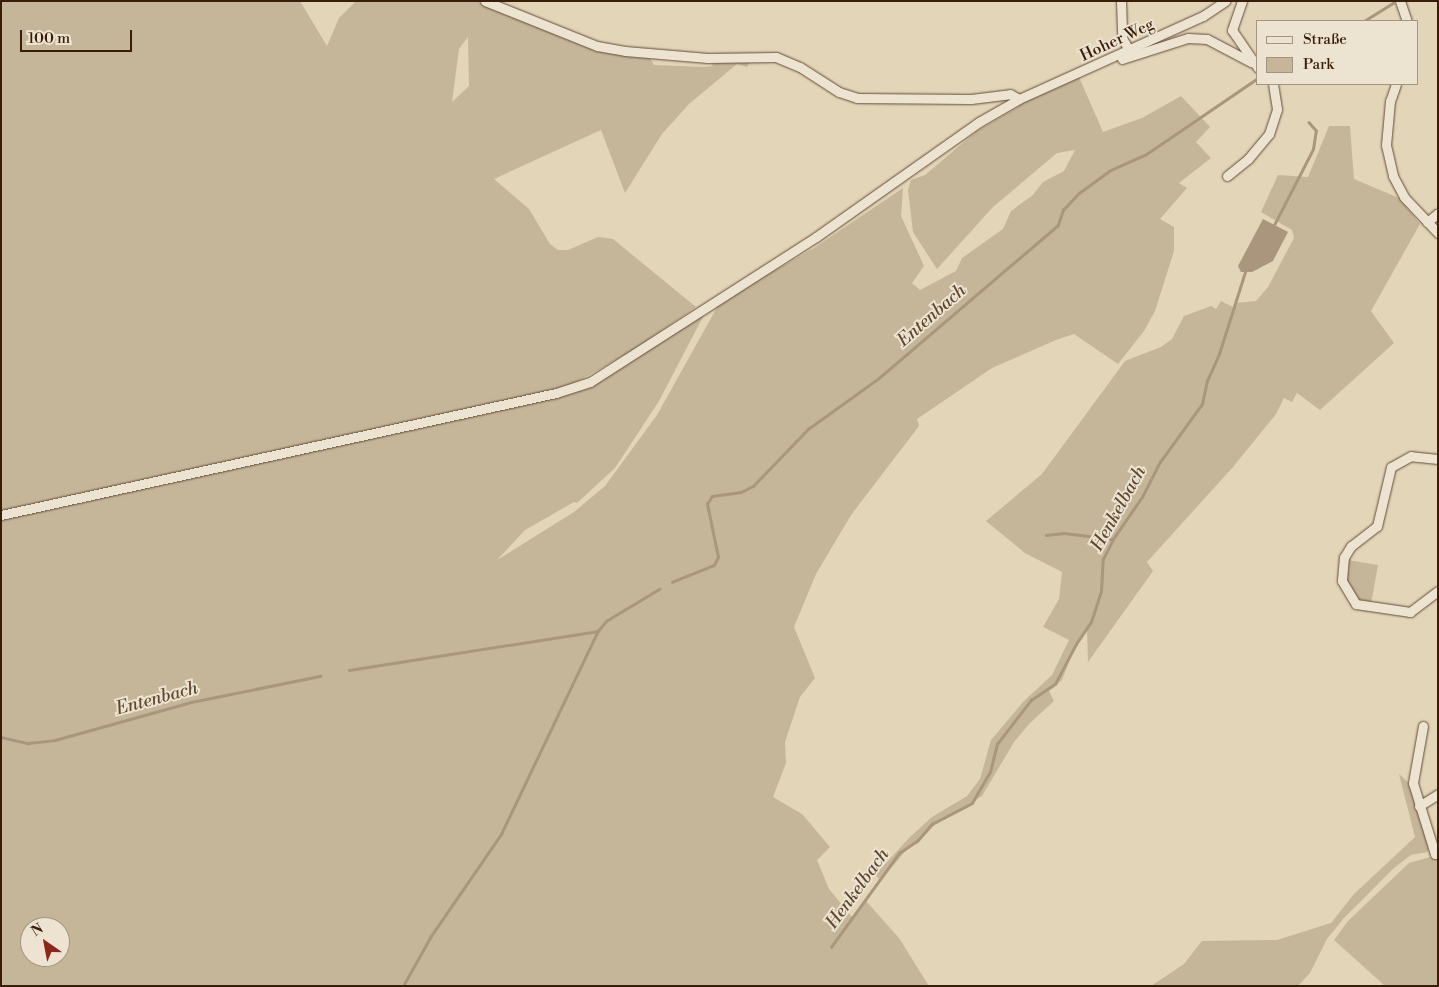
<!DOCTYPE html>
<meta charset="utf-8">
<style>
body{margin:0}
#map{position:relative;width:1439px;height:987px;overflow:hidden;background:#e2d5b8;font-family:"Libre Bodoni",serif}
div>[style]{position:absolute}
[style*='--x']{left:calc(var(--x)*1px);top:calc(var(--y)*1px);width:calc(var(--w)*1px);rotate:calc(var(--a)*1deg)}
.green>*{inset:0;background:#c5b69a}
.water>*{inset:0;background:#a9967c}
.stream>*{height:2.5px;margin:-1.25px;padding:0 1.25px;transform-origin:1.25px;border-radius:1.25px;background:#a9967c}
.roads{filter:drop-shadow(0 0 1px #634b35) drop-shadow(0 0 1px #634b35)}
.minor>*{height:9px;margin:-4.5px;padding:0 4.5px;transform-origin:4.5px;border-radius:4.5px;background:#ece4d1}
span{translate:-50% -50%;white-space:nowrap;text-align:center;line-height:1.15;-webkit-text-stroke:4px #ece4d1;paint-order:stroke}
.street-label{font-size:16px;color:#391d09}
.water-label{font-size:18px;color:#604731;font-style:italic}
.frame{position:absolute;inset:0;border:2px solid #391d09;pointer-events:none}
.legend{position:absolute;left:1256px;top:20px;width:162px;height:65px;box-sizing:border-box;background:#ece4d1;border:1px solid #a49481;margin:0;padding:6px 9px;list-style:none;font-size:15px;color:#391d09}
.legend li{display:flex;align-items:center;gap:10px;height:25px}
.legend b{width:25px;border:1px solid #a49481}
.north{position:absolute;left:20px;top:917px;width:50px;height:50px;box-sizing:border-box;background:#ece4d1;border:1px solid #a49481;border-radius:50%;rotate:327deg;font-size:14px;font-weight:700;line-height:20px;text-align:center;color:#391d09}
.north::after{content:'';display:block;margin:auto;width:18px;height:22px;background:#8f2418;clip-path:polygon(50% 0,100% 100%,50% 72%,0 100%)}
.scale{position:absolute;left:20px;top:30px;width:112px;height:22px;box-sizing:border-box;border:2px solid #391d09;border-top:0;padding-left:6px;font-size:15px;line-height:18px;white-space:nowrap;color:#391d09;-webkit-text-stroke:4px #ece4d1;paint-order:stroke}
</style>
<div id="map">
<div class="green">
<div style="clip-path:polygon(evenodd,1px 1px,300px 1px,327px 46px,339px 18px,356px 1px,477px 1px,503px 13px,650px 58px,654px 65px,706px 67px,712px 66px,715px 59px,752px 58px,747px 67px,737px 64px,689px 104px,662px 134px,625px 193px,601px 130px,494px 179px,529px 209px,550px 244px,558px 250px,568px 250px,598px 237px,613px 239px,696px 307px,635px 349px,568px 387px,571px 393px,705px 313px,659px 401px,615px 468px,577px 503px,574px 502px,525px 530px,497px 560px,574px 512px,605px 486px,657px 415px,720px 302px,814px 248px,903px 188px,901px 216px,924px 266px,912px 283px,920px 290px,956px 271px,962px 258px,1003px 229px,1011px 211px,1033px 195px,1043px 182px,1064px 171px,1075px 150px,1057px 153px,993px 207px,937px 269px,913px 232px,908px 190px,911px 180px,925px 175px,977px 131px,1018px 107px,1017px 104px,1079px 77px,1103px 132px,1142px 118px,1181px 96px,1210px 127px,1196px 142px,1211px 158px,1179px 183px,1187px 188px,1160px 219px,1174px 227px,1174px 251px,1155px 311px,1144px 331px,1118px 364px,1074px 334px,1056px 340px,992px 368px,917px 419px,919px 426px,851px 515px,816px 574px,794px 627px,815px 678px,800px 697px,785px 742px,786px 763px,773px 797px,802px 814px,830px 847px,817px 860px,829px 889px,852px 917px,866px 901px,899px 938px,929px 986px,1px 986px,1px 1px,468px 37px,469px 86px,452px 102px,459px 49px,468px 37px,1px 1px,30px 927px,60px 927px,60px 957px,30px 957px,30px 927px)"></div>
<div style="clip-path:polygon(1329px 126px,1350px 126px,1354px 179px,1399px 198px,1420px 224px,1371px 311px,1394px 343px,1320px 410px,1297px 393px,1292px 402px,1284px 398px,1276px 414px,1233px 467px,1147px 562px,1153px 571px,1088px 662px,1087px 629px,1076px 644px,1062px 680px,1049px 691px,1054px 701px,1030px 723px,1014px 742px,982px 796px,936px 823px,918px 843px,907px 849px,881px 880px,875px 875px,910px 837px,932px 817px,967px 796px,980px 779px,991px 740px,1023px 702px,1052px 675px,1069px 640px,1043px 627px,1059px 599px,1062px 572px,1025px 553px,986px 521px,1042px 474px,1125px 361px,1161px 347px,1172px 339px,1184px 316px,1211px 306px,1216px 309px,1221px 301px,1233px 307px,1225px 338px,1236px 303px,1256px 301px,1268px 287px,1294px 238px,1292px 230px,1261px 212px,1278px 175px,1308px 177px)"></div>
<div style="clip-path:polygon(1348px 560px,1378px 565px,1371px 604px,1358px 602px,1345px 580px)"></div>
<div style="clip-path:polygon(1399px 774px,1409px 783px,1428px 842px,1428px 852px,1411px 855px,1394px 868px,1344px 918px,1327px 939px,1310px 973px,1298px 986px,1151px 986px,1184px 964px,1202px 941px,1277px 940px,1331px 923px,1354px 894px,1415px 837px)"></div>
<div style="clip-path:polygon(1430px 857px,1438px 860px,1438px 986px,1385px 986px,1334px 940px,1348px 921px,1409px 863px)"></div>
</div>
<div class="water">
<div style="clip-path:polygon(1263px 219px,1288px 232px,1273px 261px,1252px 272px,1241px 272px,1238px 266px)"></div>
</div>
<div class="stream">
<div style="--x:1364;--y:21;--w:34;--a:-32"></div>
<div style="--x:1274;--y:225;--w:85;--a:-62.8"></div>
<div style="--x:1313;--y:149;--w:18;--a:-81"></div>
<div style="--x:1316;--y:131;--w:11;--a:-131"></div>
<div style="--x:1046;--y:535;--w:18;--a:-6"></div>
<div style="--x:1064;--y:533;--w:49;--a:7"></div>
<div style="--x:672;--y:582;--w:45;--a:-22"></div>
<div style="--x:714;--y:565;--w:9;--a:-63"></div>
<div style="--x:718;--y:557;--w:54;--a:-101.7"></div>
<div style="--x:707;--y:504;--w:9;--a:-58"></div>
<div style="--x:712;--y:496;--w:29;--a:-8"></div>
<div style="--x:741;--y:492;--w:13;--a:-27"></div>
<div style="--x:753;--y:486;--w:79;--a:-46"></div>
<div style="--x:808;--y:429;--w:87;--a:-35.7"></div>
<div style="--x:879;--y:378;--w:235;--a:-40.5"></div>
<div style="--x:1058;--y:225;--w:16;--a:-72"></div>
<div style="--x:1063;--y:210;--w:23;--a:-47"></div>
<div style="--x:1079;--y:193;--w:39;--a:-36"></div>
<div style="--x:1111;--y:170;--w:37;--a:-24"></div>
<div style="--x:1145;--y:155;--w:137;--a:-34.3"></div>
<div style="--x:349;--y:670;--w:252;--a:-8.9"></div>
<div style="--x:598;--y:631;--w:13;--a:-51"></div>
<div style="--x:606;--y:621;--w:62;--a:-31.1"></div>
<div style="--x:1;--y:737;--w:28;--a:13"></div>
<div style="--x:28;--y:743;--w:27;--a:-6"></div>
<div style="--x:55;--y:740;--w:141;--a:-15.6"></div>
<div style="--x:191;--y:702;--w:132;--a:-11.4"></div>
<div style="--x:831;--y:947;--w:116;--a:-54.1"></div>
<div style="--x:899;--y:853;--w:22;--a:-34"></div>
<div style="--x:917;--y:841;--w:23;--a:-49"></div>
<div style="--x:932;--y:824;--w:45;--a:-27.7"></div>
<div style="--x:972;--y:803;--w:36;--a:-60"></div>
<div style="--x:990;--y:772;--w:29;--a:-76"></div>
<div style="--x:997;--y:744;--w:56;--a:-52.3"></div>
<div style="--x:1031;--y:700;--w:29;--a:-34"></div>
<div style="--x:1055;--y:684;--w:45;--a:-62.3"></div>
<div style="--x:1076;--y:644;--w:27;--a:-56"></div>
<div style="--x:1091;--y:622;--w:32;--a:-72"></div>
<div style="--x:1101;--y:592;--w:33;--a:-87"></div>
<div style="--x:1103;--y:559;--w:22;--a:-63"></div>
<div style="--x:1113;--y:539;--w:51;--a:-55.4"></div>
<div style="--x:1142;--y:497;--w:39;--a:-63"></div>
<div style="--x:1160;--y:462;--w:72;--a:-54.1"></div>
<div style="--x:1202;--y:404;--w:24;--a:-78"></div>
<div style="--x:1207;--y:381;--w:30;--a:-66"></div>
<div style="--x:1219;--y:354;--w:86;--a:-72.4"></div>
<div style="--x:403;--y:986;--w:57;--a:-60.8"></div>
<div style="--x:431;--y:936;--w:124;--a:-55.5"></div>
<div style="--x:501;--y:834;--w:225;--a:-64.5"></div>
</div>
<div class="roads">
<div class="minor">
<div style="--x:485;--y:1;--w:121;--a:21.9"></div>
<div style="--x:597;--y:46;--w:28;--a:10"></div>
<div style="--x:625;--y:51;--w:83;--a:4.8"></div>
<div style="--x:708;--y:58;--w:68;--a:-0.8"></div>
<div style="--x:776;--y:57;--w:26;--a:23"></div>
<div style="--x:800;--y:67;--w:46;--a:32.7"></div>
<div style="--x:839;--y:92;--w:19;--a:18"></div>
<div style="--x:857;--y:98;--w:114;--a:0.5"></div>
<div style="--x:971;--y:99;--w:39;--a:-7"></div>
<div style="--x:1010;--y:94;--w:10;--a:29"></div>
<div style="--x:1121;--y:1;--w:37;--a:88"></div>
<div style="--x:1122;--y:38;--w:14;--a:60"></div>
<div style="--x:1242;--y:1;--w:31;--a:109"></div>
<div style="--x:1232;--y:30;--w:46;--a:55.6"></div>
<div style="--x:1400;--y:1;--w:21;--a:71"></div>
<div style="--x:1122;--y:59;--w:69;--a:-17.7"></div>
<div style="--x:1188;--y:38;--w:19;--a:3"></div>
<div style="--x:1207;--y:39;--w:50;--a:27.6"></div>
<div style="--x:1396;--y:84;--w:18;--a:109"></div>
<div style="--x:1390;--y:101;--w:44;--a:95.2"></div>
<div style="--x:1386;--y:145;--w:32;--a:77"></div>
<div style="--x:1393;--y:176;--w:24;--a:62"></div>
<div style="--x:1404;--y:197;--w:50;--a:46.6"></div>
<div style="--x:1227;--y:176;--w:27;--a:-39"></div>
<div style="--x:1248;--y:159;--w:33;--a:-50"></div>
<div style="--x:1269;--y:134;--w:26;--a:-72"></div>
<div style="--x:1277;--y:109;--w:25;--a:-99"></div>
<div style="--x:1427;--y:222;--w:14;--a:-39"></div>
<div style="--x:1438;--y:459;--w:27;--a:-174"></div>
<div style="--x:1411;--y:456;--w:23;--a:151"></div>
<div style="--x:1391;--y:467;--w:61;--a:103.3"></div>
<div style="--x:1377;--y:526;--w:33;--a:142"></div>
<div style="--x:1351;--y:546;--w:13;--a:122"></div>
<div style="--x:1344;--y:557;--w:24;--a:95"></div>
<div style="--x:1342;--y:581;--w:27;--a:59"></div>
<div style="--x:1356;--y:604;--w:55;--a:8.4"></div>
<div style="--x:1410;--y:612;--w:35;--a:-37"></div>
<div style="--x:1;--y:515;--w:568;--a:-12.4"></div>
<div style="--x:556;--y:393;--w:36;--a:-18"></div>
<div style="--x:590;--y:382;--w:269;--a:-32.7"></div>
<div style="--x:816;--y:237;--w:199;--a:-35.2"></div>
<div style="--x:979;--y:122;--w:46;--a:-29.9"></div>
<div style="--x:1019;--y:99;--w:202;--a:-24.3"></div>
<div style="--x:1203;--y:16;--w:27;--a:-34"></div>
<div style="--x:1423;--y:726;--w:58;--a:100"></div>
<div style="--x:1413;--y:783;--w:74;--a:72.8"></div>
<div style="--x:1435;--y:854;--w:3;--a:0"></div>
<div style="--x:1419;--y:806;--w:22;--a:-32"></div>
</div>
</div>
<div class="street-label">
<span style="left:1117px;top:40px;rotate:-25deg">Hoher Weg</span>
</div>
<div class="water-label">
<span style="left:932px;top:316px;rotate:-41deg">Entenbach</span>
<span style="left:1119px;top:509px;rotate:-61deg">Henkelbach</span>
<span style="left:157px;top:699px;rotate:-15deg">Entenbach</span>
<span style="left:858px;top:889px;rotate:-54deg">Henkelbach</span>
</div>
<div class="frame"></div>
<ul class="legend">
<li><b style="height:6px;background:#ece4d1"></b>Straße</li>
<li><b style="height:14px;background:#c5b69a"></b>Park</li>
</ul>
<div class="north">N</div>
<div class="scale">100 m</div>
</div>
